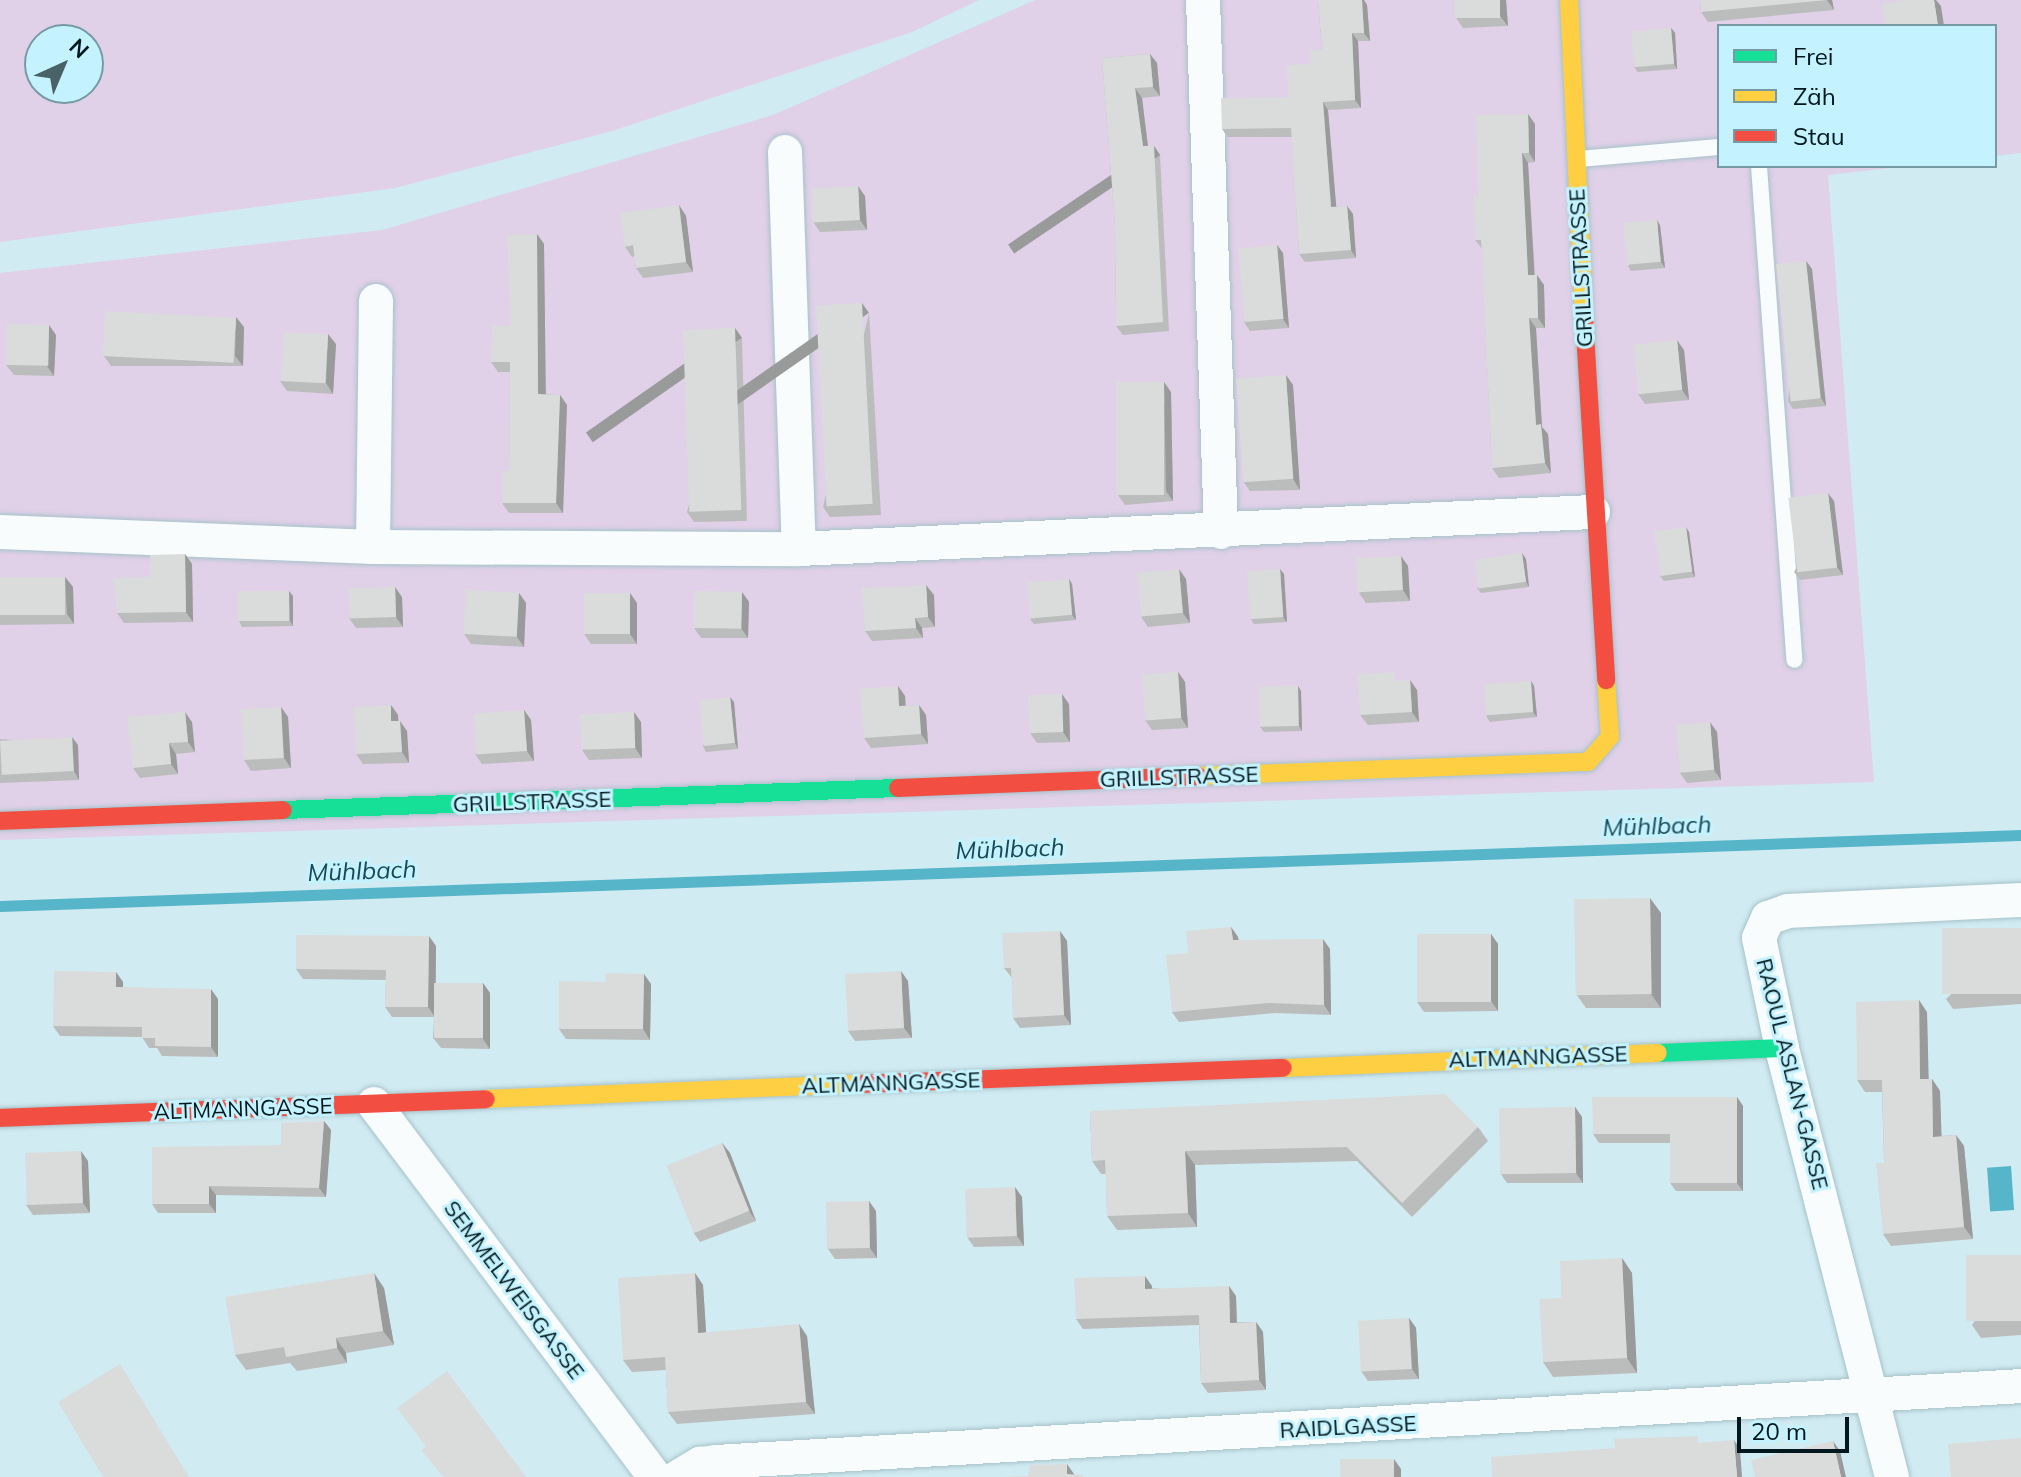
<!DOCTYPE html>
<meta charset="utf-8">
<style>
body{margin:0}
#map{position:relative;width:2021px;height:1477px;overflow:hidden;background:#d1ebf2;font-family:Mulish,sans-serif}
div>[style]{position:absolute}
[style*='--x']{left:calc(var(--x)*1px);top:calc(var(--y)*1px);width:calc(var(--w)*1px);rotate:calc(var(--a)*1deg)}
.green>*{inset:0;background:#e0d0e8}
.water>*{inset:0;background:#56b5c8;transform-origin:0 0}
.stream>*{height:11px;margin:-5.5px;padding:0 5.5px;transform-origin:5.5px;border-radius:5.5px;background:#56b5c8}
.roads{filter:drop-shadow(0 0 2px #a6c2c9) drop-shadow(0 0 2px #a6c2c9)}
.lane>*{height:16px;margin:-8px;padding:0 8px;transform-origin:8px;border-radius:8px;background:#f8fcfd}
.street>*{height:34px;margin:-17px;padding:0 17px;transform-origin:17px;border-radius:17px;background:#f8fcfd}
.fast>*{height:18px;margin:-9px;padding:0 9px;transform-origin:9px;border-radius:9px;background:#16e098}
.slow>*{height:18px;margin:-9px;padding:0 9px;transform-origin:9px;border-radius:9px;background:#ffcf43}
.jam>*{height:18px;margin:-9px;padding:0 9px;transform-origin:9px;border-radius:9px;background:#f24e42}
.wall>*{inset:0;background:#bbbdbd}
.shaded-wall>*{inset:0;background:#999a9a;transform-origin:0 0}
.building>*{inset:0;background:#dadcdc;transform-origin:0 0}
span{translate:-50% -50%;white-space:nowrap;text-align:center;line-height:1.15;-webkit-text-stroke:6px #c4f3ff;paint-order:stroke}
.street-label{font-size:22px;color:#00181d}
.water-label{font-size:24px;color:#184954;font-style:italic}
.legend{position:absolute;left:1717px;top:24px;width:280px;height:144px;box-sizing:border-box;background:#c4f3ff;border:2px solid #769ba5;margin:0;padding:10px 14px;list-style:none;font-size:24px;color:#00181d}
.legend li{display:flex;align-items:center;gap:16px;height:40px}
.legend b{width:40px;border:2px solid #769ba5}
.north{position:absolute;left:24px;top:24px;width:80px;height:80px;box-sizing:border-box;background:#c4f3ff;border:2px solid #769ba5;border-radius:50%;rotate:44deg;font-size:22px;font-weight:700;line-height:32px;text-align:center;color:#00181d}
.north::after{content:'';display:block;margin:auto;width:28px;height:36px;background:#496268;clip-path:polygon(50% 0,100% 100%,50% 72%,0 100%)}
.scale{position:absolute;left:1737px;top:1417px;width:112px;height:36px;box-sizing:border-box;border:4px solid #00181d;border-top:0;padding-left:10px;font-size:24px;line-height:28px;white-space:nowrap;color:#00181d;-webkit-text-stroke:6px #c4f3ff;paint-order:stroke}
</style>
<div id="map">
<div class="green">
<div style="clip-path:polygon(evenodd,0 0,979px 0,912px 32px,612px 131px,395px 188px,0 242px,0 0,40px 40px,88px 40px,88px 88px,40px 88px,40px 40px)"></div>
<div style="clip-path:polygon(1035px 0,2021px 0,2021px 153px,1995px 156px,1995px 26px,1719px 26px,1719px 166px,1908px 166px,1828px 175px,1874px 782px,0 840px,0 273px,382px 230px,773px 115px)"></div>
</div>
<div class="water">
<div style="left:2011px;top:1166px;width:44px;height:24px;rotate:86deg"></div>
</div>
<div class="stream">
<div style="--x:0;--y:906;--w:2022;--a:-2.01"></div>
</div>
<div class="roads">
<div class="lane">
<div style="--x:1578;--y:159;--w:142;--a:-4.9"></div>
<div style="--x:1759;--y:166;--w:495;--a:85.9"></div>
</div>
<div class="street">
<div style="--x:1203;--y:0;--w:532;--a:88.06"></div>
<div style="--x:785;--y:152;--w:397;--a:88"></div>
<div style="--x:0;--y:532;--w:373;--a:2.3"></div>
<div style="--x:373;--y:547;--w:426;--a:0.3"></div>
<div style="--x:799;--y:549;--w:795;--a:-2.67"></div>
<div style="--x:373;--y:547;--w:246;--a:-89.3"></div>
<div style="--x:374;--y:1104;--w:467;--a:53"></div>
<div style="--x:678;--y:1477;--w:26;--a:-31"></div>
<div style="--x:700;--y:1464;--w:16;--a:-7"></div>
<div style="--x:716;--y:1462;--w:1307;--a:-3.33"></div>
<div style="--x:1892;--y:1477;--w:443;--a:-104.4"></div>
<div style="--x:1782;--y:1048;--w:112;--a:-101.8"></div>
<div style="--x:1759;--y:938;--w:22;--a:-66"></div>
<div style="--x:1768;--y:918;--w:21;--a:-19"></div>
<div style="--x:1788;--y:911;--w:233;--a:-2.7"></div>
</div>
<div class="fast">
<div style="--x:283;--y:810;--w:615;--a:-2.05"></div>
<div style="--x:1658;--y:1053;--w:124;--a:-2.3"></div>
</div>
<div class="slow">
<div style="--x:1569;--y:0;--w:317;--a:87.3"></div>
<div style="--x:1198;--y:776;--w:390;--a:-2.1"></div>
<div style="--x:1588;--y:762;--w:33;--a:-49"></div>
<div style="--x:1610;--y:737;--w:57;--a:-94"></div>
<div style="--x:1283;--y:1068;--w:375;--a:-2.3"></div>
<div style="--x:486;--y:1099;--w:376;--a:-2.3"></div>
</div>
<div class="jam">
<div style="--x:1584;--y:317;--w:364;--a:86.5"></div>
<div style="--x:898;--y:788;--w:300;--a:-2.3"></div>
<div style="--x:0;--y:821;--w:283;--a:-2.2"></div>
<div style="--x:862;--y:1084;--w:421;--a:-2.2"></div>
<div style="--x:0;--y:1118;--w:486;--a:-2.2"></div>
</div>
</div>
<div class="wall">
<div style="clip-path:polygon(1318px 0,1364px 0,1367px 5px,1370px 41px,1358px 41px,1361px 108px,1328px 110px,1336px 207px,1347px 206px,1353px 214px,1356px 258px,1305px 262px,1299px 254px,1292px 137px,1228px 137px,1222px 129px,1288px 97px,1322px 50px)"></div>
<div style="clip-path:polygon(1455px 0,1506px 0,1508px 26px,1463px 28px,1456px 18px)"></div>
<div style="clip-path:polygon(1700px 0,1832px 0,1834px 10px,1708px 22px,1701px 12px)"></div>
<div style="clip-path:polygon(1671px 28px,1675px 33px,1677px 69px,1638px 72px,1634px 67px)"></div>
<div style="clip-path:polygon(1150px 54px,1157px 63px,1160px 96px,1142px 98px,1148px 146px,1160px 155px,1169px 331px,1123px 335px,1116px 326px,1115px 224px,1102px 58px)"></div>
<div style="clip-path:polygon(1535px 124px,1535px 162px,1528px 163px,1535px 275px,1544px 285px,1545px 328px,1536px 328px,1542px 427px,1548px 434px,1551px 473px,1499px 478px,1492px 468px,1482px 249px,1475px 240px,1478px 196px)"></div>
<div style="clip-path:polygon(865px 196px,867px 230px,820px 232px,813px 222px)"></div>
<div style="clip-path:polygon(679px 205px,686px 216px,693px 272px,643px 278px,636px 268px,635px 256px,632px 257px,625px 247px)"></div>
<div style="clip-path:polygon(1660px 225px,1665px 268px,1631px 271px,1628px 266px)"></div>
<div style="clip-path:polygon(537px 234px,544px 244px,545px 394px,560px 395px,567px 405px,563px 513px,509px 513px,502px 503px,509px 471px,510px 372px,498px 372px,491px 362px,511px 326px)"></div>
<div style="clip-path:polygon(1277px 245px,1283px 253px,1289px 328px,1250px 331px,1244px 322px)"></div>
<div style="clip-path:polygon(1806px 261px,1812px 269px,1826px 406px,1793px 409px,1788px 401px)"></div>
<div style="clip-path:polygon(869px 313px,881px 515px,830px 517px,823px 507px)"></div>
<div style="clip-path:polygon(244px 327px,243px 366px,111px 366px,104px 356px)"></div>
<div style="clip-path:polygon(735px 328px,742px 338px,747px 521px,694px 522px,687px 512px)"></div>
<div style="clip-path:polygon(56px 335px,54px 376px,14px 375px,6px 365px)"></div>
<div style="clip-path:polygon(336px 344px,333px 394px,287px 391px,280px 381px)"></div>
<div style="clip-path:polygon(1684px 350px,1689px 400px,1645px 404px,1638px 394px)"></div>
<div style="clip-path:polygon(1286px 375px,1293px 385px,1300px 490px,1250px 491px,1243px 481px)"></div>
<div style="clip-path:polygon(1171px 392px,1173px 501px,1125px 505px,1118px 495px)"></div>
<div style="clip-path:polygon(1834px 501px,1843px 575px,1800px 580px,1794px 572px)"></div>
<div style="clip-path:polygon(1689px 532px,1695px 577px,1664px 581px,1660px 576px)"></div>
<div style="clip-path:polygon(1522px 553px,1526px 559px,1529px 587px,1481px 593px,1477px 588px)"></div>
<div style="clip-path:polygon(185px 554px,192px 564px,193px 622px,124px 623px,117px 613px,150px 577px)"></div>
<div style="clip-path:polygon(1408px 566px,1410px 601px,1366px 603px,1359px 593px)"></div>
<div style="clip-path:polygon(1284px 574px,1287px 622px,1254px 624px,1250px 618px)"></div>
<div style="clip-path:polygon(0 577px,65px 577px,73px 587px,74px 624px,0 625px)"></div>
<div style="clip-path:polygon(1069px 579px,1072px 584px,1076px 620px,1034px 624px,1030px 619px)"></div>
<div style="clip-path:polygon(1186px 579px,1190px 623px,1148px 627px,1141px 617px)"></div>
<div style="clip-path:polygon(742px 592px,749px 602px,748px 638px,701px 638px,694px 628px)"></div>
<div style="clip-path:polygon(519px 593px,526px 603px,524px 647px,471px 644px,464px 634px)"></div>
<div style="clip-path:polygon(934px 595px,935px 627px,922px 628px,923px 638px,872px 641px,865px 631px)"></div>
<div style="clip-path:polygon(293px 596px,293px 626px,242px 627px,239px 621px)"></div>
<div style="clip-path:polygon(402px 597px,403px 627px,356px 628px,349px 618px)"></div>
<div style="clip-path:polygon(637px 603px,637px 644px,591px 644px,584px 634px)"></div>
<div style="clip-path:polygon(1178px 672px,1185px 682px,1188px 728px,1152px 730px,1145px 720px)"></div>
<div style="clip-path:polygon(1401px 681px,1417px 690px,1419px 722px,1368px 725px,1360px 715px)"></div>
<div style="clip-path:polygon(1531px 681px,1534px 686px,1537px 717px,1490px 722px,1486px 716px)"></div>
<div style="clip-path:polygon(898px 686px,905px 696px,906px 706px,919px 705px,926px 715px,928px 744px,871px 748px,864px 738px)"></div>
<div style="clip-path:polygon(1298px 686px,1301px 691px,1302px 731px,1264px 732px,1260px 727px)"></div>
<div style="clip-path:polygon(734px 702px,738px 749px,706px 752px,703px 746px)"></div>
<div style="clip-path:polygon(1069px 704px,1070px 742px,1037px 743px,1030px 733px)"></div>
<div style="clip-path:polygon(391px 705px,398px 715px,398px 721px,407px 731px,409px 763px,363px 764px,356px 754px)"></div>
<div style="clip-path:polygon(281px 707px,288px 717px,291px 768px,251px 771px,244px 760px)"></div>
<div style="clip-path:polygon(524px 710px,531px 720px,534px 761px,482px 764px,475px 754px)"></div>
<div style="clip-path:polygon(192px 722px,195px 752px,176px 754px,178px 774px,140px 778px,133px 768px)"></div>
<div style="clip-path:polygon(641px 722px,642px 758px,589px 760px,582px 750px)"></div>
<div style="clip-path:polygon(1717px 732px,1721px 780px,1687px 783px,1680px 773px)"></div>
<div style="clip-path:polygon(0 739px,78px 745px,79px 780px,0 783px)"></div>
<div style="clip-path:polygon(1661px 913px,1661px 1008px,1586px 1008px,1576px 994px)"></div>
<div style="clip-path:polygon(1231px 927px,1238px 937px,1239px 940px,1330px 949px,1331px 1015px,1275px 1013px,1179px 1022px,1172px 1012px,1188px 953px)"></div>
<div style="clip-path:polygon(2021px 928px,2021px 1004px,1953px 1009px,1946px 999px)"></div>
<div style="clip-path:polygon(1060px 931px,1067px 941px,1071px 1025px,1020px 1028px,1013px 1018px,1012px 978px,1004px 968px)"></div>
<div style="clip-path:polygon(1491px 934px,1498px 944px,1498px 1011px,1424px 1012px,1417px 1002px)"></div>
<div style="clip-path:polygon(436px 946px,436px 983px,483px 983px,490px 993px,490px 1049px,441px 1048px,433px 1038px,434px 1017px,392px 1017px,385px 1007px,386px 980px,303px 979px,296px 969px)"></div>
<div style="clip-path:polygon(116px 972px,123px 982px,123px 987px,218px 999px,218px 1057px,162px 1056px,157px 1048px,149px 1048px,142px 1037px,60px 1036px,53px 1026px)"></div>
<div style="clip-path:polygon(908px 981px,912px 1038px,855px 1041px,848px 1031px)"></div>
<div style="clip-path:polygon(605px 982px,651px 984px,650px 1040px,566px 1039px,559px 1029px)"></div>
<div style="clip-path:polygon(1927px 1012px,1928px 1079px,1932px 1079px,1940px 1091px,1941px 1136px,1956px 1135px,1964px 1146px,1973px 1239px,1891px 1246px,1883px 1234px,1884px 1163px,1882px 1092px,1865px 1092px,1857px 1080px)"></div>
<div style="clip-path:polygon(1737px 1097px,1743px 1106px,1743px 1191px,1676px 1191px,1670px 1183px,1670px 1143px,1599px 1143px,1593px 1134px)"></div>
<div style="clip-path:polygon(1575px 1107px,1582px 1117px,1583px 1183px,1507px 1183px,1500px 1173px)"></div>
<div style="clip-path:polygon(1090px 1111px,1478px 1127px,1488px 1141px,1412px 1217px,1357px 1161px,1195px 1165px,1197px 1227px,1117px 1230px,1107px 1216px,1106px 1174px,1101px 1174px,1092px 1161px)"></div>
<div style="clip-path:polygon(324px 1121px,331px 1130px,326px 1197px,216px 1195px,216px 1213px,158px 1213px,152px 1204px,281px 1145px)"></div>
<div style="clip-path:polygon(722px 1143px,730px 1153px,756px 1221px,700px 1242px,693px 1232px)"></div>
<div style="clip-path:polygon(88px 1161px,90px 1213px,33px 1215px,26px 1205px)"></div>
<div style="clip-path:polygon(1022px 1197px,1024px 1246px,974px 1247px,967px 1237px)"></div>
<div style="clip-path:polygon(876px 1211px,877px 1258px,835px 1259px,828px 1249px)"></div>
<div style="clip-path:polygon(2021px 1255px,2021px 1335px,1981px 1338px,1972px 1325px)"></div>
<div style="clip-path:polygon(1622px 1258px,1632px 1273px,1637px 1373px,1553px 1377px,1543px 1362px,1561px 1298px)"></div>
<div style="clip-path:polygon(695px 1273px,703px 1285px,706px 1333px,807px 1336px,815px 1414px,677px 1424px,668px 1412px,666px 1370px,632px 1372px,623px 1360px)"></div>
<div style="clip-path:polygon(1152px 1286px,1152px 1288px,1236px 1296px,1237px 1322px,1256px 1322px,1263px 1332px,1266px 1390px,1208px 1393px,1201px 1383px,1199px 1325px,1083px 1329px,1076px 1319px)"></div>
<div style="clip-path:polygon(384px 1288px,394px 1345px,346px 1353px,347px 1363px,297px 1371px,290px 1363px,246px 1370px,235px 1355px)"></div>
<div style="clip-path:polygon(1409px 1318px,1416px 1328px,1419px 1379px,1368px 1381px,1361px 1371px)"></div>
</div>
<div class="shaded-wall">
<div style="clip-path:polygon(1362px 0,1364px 0,1367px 5px,1370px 41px,1364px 33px)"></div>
<div style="clip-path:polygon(1500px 0,1506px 0,1508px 26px,1500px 16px)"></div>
<div style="clip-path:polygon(1827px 0,1832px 0,1834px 10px)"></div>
<div style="clip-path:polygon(1934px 0,1936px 0,1941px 6px,1944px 26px,1938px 26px)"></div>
<div style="clip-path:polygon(1671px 28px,1675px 33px,1677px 69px,1674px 64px)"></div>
<div style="clip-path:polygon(1352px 33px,1358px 41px,1361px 108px,1355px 100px)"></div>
<div style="clip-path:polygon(1150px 54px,1157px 63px,1160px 96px,1153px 87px)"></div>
<div style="clip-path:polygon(1135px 88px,1142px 98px,1149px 155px,1143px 146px)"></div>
<div style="clip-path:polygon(1323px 102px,1328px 110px,1337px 215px,1331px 207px)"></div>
<div style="clip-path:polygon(1528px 114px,1535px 124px,1535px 162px,1529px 153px)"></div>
<div style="left:1154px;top:146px;width:11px;height:176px;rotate:56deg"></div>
<div style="clip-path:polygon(1522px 153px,1528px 163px,1535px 285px,1528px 275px)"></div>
<div style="clip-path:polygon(858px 186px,865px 196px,867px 230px,860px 220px)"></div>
<div style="clip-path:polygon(679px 205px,686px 216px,693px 272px,686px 262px)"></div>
<div style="clip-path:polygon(1347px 206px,1353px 214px,1356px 258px,1351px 250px)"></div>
<div style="clip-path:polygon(1657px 220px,1660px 225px,1665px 268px,1661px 262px)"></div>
<div style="clip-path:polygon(537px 234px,544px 244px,546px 404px,538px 394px)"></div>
<div style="clip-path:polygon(1277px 245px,1283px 253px,1289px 328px,1283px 319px)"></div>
<div style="clip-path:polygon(1806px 261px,1812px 269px,1826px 406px,1821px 398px)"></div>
<div style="clip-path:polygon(1537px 275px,1544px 285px,1545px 328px,1538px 318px)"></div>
<div style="left:862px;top:303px;width:12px;height:201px;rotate:55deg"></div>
<div style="clip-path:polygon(236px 317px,244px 327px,243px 366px,235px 356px)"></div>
<div style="clip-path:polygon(1529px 318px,1536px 328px,1542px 427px,1548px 434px,1551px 473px,1545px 463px,1536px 425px)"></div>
<div style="clip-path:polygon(49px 325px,56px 335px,54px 376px,47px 366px)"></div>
<div style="left:735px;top:328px;width:12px;height:182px;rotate:55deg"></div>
<div style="clip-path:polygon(328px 334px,336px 344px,333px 394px,326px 383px)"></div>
<div style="clip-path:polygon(1677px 340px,1684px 350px,1689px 400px,1682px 390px)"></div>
<div style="clip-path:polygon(1286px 375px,1293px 385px,1300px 490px,1293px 479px)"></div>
<div style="clip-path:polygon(1164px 382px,1171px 392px,1173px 501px,1166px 491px)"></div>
<div style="clip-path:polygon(560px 395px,567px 405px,563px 513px,556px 503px)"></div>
<div style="clip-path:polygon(1828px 493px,1834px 501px,1843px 575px,1837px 567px)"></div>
<div style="clip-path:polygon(1686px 527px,1689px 532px,1695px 577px,1692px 572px)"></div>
<div style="clip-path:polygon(1522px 553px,1526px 559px,1529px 587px,1526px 582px)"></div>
<div style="clip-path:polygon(185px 554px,192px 564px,193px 622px,186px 612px)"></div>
<div style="clip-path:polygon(1401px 556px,1408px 566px,1410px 601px,1403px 590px)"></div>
<div style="clip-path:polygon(1179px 569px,1186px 579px,1190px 623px,1183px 613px)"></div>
<div style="clip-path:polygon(1280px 569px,1284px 574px,1287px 622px,1283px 617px)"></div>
<div style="clip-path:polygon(65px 577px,73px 587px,74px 624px,67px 614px)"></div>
<div style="clip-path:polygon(1069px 579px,1072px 584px,1076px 620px,1072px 615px)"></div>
<div style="clip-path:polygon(926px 585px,934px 595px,935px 627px,928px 617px)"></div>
<div style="clip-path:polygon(395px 587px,402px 597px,403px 627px,396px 617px)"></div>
<div style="clip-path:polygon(289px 591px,293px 596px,293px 626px,290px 621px)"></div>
<div style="clip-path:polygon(742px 592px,749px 602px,748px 638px,741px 628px)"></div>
<div style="clip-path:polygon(519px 593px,526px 603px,524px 647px,517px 637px)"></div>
<div style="clip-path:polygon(630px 593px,637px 603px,637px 644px,630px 634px)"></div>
<div style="clip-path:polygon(915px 618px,922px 628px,923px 638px,916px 628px)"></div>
<div style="clip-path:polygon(1178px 672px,1185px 682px,1188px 728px,1181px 718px)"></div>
<div style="clip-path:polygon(1410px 680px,1417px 690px,1419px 722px,1412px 712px)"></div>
<div style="clip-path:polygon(1531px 681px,1534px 686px,1537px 717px,1533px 712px)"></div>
<div style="clip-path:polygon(898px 686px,905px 696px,906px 716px,899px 706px)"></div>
<div style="clip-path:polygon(1298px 686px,1301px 691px,1302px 731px,1299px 726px)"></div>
<div style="clip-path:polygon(1062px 694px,1069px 704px,1070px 742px,1063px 732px)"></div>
<div style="clip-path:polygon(730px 697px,734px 702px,738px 749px,735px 743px)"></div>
<div style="clip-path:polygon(391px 705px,398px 715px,399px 732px,391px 721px)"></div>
<div style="clip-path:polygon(919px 705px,926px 715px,928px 744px,921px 734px)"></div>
<div style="clip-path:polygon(281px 707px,288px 717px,291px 768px,284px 758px)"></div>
<div style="clip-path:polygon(524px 710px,531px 720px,534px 761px,527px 751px)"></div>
<div style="clip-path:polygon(185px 712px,192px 722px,195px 752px,188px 742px)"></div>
<div style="clip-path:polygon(634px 712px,641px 722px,642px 758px,635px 748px)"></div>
<div style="clip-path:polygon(400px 721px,407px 731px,409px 763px,402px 752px)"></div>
<div style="clip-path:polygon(1710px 722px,1717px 732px,1721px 780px,1714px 770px)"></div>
<div style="clip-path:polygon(72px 737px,78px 745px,79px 780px,74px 771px)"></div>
<div style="clip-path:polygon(169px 743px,176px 754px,178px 774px,171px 764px)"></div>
<div style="clip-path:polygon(1650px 898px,1661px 913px,1661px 1008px,1651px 994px)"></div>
<div style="clip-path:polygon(1231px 927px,1238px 937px,1240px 950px,1233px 940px)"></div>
<div style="clip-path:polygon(1060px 931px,1067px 941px,1071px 1025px,1064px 1015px)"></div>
<div style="clip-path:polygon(1491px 934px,1498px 944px,1498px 1011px,1491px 1001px)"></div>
<div style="clip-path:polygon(429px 936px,436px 946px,435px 1017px,428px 1007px)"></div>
<div style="clip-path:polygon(1323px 939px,1330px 949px,1331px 1015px,1324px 1005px)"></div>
<div style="clip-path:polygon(901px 971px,908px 981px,912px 1038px,904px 1028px)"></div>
<div style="clip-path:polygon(116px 972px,123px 982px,123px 997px,116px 987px)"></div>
<div style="clip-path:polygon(644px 974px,651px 984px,650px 1040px,643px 1029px)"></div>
<div style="clip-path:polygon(483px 983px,490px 993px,490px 1049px,483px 1039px)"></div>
<div style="clip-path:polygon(211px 989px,218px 999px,218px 1057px,211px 1047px)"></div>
<div style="clip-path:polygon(1919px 1000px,1927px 1012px,1929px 1091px,1920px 1079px)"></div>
<div style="clip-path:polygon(1932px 1079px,1940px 1091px,1942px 1148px,1933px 1137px)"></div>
<div style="clip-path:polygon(1737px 1097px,1743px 1106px,1743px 1191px,1737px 1183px)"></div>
<div style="clip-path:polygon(1575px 1107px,1582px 1117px,1583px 1183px,1576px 1173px)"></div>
<div style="clip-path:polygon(324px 1121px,331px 1130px,326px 1197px,319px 1188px)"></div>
<div style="clip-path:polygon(1956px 1135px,1964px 1146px,1973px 1239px,1964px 1227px)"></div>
<div style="clip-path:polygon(722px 1143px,730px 1153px,756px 1221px,749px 1211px)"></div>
<div style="clip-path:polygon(81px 1151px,88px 1161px,90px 1213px,83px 1203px)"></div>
<div style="clip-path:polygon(1185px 1151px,1195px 1165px,1197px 1227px,1188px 1213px)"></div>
<div style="clip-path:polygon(209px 1186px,216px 1195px,216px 1213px,209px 1204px)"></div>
<div style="clip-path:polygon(1015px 1187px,1022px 1197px,1024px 1246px,1017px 1236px)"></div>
<div style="clip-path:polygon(869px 1201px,876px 1211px,877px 1258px,870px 1248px)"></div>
<div style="clip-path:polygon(1622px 1258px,1632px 1273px,1637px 1373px,1627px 1358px)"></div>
<div style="clip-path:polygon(374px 1273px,384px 1288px,394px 1345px,383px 1331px)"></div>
<div style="clip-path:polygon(695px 1273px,703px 1285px,707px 1346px,698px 1333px)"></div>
<div style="clip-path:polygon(1145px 1276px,1152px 1286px,1152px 1299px,1145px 1289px)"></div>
<div style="clip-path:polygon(1229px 1286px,1236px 1296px,1237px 1333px,1230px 1323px)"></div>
<div style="clip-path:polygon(1409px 1318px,1416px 1328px,1419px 1379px,1412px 1369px)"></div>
<div style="clip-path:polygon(1256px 1322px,1263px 1332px,1266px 1390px,1259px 1380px)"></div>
<div style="clip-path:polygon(799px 1324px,807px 1336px,815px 1414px,806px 1402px)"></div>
<div style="clip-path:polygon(336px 1338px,346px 1353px,347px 1363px,337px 1348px)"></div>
<div style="clip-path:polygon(1734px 1440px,1740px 1449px,1742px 1477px,1737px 1477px)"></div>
<div style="clip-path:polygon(1833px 1441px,1840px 1451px,1846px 1477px,1841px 1477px)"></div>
<div style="clip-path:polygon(1394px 1459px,1401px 1469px,1401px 1477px,1394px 1477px)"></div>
<div style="clip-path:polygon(1067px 1464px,1076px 1477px,1067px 1474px)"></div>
</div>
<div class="building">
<div style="clip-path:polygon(1318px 0,1362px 0,1364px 33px,1352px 33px,1355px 100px,1323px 102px,1331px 207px,1347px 206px,1351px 250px,1299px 254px,1291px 128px,1222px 129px,1221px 98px,1288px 97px,1287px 65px,1311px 64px,1310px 50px,1322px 50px)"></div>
<div style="left:1455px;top:0;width:45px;height:18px"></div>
<div style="clip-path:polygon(1700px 0,1827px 0,1701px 12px)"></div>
<div style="clip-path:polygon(1906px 0,1934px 0,1938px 26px,1885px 26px,1881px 4px)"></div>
<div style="left:1671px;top:28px;width:36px;height:40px;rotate:85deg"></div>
<div style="clip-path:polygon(1150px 54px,1153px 87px,1135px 88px,1143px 146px,1154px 146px,1163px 322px,1116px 326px,1115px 224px,1102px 58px)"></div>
<div style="clip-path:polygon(1528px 114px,1529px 153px,1522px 153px,1528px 275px,1537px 275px,1538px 318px,1529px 318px,1536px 425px,1541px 424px,1545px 463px,1492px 468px,1481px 240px,1475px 240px,1473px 196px,1478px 196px,1476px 115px)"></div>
<div style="left:858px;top:186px;width:34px;height:47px;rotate:87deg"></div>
<div style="clip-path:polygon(679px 205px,686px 262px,636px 268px,633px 245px,625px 247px,620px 213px)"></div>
<div style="left:1657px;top:220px;width:42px;height:34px;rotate:85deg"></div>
<div style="clip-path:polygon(537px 234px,538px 394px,560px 395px,556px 503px,502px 503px,502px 471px,509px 471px,510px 362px,491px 362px,492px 326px,511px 326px,507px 235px)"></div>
<div style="left:1277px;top:245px;width:74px;height:39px;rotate:85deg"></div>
<div style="left:1806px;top:261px;width:138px;height:30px;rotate:84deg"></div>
<div style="left:862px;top:303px;width:201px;height:46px;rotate:87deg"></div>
<div style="left:105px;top:311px;width:131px;height:45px;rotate:3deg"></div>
<div style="left:7px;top:324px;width:42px;height:41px;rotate:1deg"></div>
<div style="left:735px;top:328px;width:182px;height:52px;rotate:88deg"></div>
<div style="left:283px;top:332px;width:45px;height:49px;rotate:3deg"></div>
<div style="left:1677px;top:340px;width:50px;height:44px;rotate:84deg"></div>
<div style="left:1286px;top:375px;width:104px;height:50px;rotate:86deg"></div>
<div style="left:1116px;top:382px;width:48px;height:113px"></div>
<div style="left:1828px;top:493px;width:75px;height:40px;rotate:83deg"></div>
<div style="left:1686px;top:527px;width:45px;height:32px;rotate:82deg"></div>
<div style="left:1522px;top:553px;width:29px;height:48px;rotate:82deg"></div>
<div style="clip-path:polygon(185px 554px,186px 612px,117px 613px,113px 578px,150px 577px,150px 555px)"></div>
<div style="left:1401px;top:556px;width:34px;height:45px;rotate:87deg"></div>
<div style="left:1179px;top:569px;width:44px;height:42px;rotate:85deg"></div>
<div style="left:1280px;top:569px;width:48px;height:33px;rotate:86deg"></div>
<div style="left:0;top:577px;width:65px;height:38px"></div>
<div style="left:1069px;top:579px;width:36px;height:42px;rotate:85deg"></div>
<div style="clip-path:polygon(926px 585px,928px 617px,915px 618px,916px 628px,865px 631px,862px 588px)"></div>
<div style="left:395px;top:587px;width:30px;height:46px;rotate:88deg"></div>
<div style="left:466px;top:590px;width:53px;height:44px;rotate:3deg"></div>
<div style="left:238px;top:591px;width:51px;height:30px"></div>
<div style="left:694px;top:591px;width:48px;height:37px;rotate:1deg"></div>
<div style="left:630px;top:593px;width:41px;height:46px;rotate:90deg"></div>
<div style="left:1178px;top:672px;width:46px;height:36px;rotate:86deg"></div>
<div style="clip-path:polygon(1394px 672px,1395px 681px,1410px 680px,1412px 712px,1360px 715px,1358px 674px)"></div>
<div style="left:1531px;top:681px;width:31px;height:47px;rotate:86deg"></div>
<div style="clip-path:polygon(898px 686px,899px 706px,919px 705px,921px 734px,864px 738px,860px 689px)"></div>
<div style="left:1298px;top:686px;width:40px;height:39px;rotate:89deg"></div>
<div style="left:1062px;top:694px;width:38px;height:34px;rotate:88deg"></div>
<div style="left:730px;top:697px;width:46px;height:31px;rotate:84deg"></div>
<div style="clip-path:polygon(391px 705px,391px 721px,400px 721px,402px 752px,356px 754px,353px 707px)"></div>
<div style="left:281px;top:707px;width:51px;height:40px;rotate:87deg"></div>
<div style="left:524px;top:710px;width:41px;height:51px;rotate:86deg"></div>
<div style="clip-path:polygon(185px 712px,188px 742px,169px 743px,171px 764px,133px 768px,127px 717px)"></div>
<div style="left:634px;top:712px;width:36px;height:54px;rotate:88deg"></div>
<div style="left:1710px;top:722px;width:48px;height:34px;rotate:85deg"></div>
<div style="left:72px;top:737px;width:34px;height:72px;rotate:87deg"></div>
<div style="left:1650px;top:898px;width:96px;height:76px;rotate:89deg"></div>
<div style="clip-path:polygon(1231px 927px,1233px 940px,1323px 939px,1324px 1005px,1268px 1003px,1172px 1012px,1166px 955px,1188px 953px,1186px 931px)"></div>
<div style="left:2021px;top:928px;width:66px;height:79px;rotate:90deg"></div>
<div style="clip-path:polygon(1060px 931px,1064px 1015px,1013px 1018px,1011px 968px,1004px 968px,1002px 933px)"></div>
<div style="left:1417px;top:934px;width:74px;height:68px"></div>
<div style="clip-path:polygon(296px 935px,429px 936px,428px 1007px,385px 1007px,386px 970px,296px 969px)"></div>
<div style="clip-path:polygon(54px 971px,116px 972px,116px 987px,211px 989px,211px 1047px,155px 1046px,155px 1038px,142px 1038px,142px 1027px,53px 1026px)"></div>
<div style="left:901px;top:971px;width:57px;height:56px;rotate:87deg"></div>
<div style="clip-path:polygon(606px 973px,644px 974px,643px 1029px,559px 1029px,559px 981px,605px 982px)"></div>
<div style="left:434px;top:983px;width:49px;height:55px"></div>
<div style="clip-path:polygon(1919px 1000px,1920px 1079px,1932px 1079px,1933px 1137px,1956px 1135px,1964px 1227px,1883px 1234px,1876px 1163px,1884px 1163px,1882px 1080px,1857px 1080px,1856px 1002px)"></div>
<div style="clip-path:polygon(1445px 1094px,1478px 1127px,1402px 1203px,1347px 1147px,1185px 1151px,1188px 1213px,1107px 1216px,1105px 1160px,1092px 1161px,1090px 1111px)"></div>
<div style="clip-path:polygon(1592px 1097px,1737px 1097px,1737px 1183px,1670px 1183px,1670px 1134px,1593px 1134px)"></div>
<div style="left:1575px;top:1107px;width:66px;height:76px;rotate:89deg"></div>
<div style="clip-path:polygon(324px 1121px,319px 1188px,209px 1186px,209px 1204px,152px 1204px,152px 1147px,281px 1145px,281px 1123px)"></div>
<div style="left:722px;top:1143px;width:73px;height:60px;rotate:68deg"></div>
<div style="left:81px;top:1151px;width:52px;height:56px;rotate:88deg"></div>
<div style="left:1015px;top:1187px;width:49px;height:50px;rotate:88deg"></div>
<div style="left:869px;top:1201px;width:47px;height:43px;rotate:89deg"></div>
<div style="left:2021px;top:1255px;width:66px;height:55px;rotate:90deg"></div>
<div style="clip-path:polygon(1622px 1258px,1627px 1358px,1543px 1362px,1539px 1299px,1561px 1298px,1560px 1261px)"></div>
<div style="clip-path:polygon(374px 1273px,383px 1331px,336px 1338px,337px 1348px,286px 1357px,284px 1347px,235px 1355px,225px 1297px)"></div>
<div style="clip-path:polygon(695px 1273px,698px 1333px,799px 1324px,806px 1402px,668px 1412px,665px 1357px,623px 1360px,618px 1278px)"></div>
<div style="clip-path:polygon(1145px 1276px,1145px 1289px,1229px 1286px,1230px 1323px,1256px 1322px,1259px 1380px,1201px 1383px,1199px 1315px,1076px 1319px,1074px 1278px)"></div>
<div style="left:1409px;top:1318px;width:51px;height:51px;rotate:87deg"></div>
<div style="clip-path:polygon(120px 1364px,189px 1477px,103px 1477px,58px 1402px)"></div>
<div style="clip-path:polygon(447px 1371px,526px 1477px,443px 1477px,421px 1450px,426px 1447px,397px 1408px)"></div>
<div style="clip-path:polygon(1698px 1436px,1698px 1443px,1734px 1440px,1737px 1477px,1492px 1477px,1491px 1457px,1615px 1448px,1614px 1439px)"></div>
<div style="clip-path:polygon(2021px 1438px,2021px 1477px,1951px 1477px,1948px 1444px)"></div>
<div style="clip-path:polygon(1833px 1441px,1841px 1477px,1755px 1477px,1751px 1460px)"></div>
<div style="left:1394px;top:1459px;width:18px;height:54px;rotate:90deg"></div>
<div style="clip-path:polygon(1067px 1464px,1067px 1474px,1083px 1475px,1083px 1477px,1002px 1477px,1028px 1476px,1030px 1465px)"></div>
</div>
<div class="street-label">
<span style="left:1581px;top:268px;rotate:-93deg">GRILLSTRASSE</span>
<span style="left:1179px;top:777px;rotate:-2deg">GRILLSTRASSE</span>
<span style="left:532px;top:802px;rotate:-2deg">GRILLSTRASSE</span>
<span style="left:1538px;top:1057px;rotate:-2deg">ALTMANNGASSE</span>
<span style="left:1792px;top:1074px;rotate:76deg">RAOUL ASLAN-GASSE</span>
<span style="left:891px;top:1083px;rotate:-2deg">ALTMANNGASSE</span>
<span style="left:243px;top:1109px;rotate:-2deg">ALTMANNGASSE</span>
<span style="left:514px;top:1290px;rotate:53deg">SEMMELWEISGASSE</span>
<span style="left:1348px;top:1427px;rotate:-3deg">RAIDLGASSE</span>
</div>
<div class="water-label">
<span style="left:1657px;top:826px;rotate:-2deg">Mühlbach</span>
<span style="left:1010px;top:849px;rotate:-2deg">Mühlbach</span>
<span style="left:362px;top:871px;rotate:-2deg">Mühlbach</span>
</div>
<ul class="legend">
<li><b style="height:10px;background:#16e098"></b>Frei</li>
<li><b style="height:10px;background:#ffcf43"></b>Zäh</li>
<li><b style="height:10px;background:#f24e42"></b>Stau</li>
</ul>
<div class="north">N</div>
<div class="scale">20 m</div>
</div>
